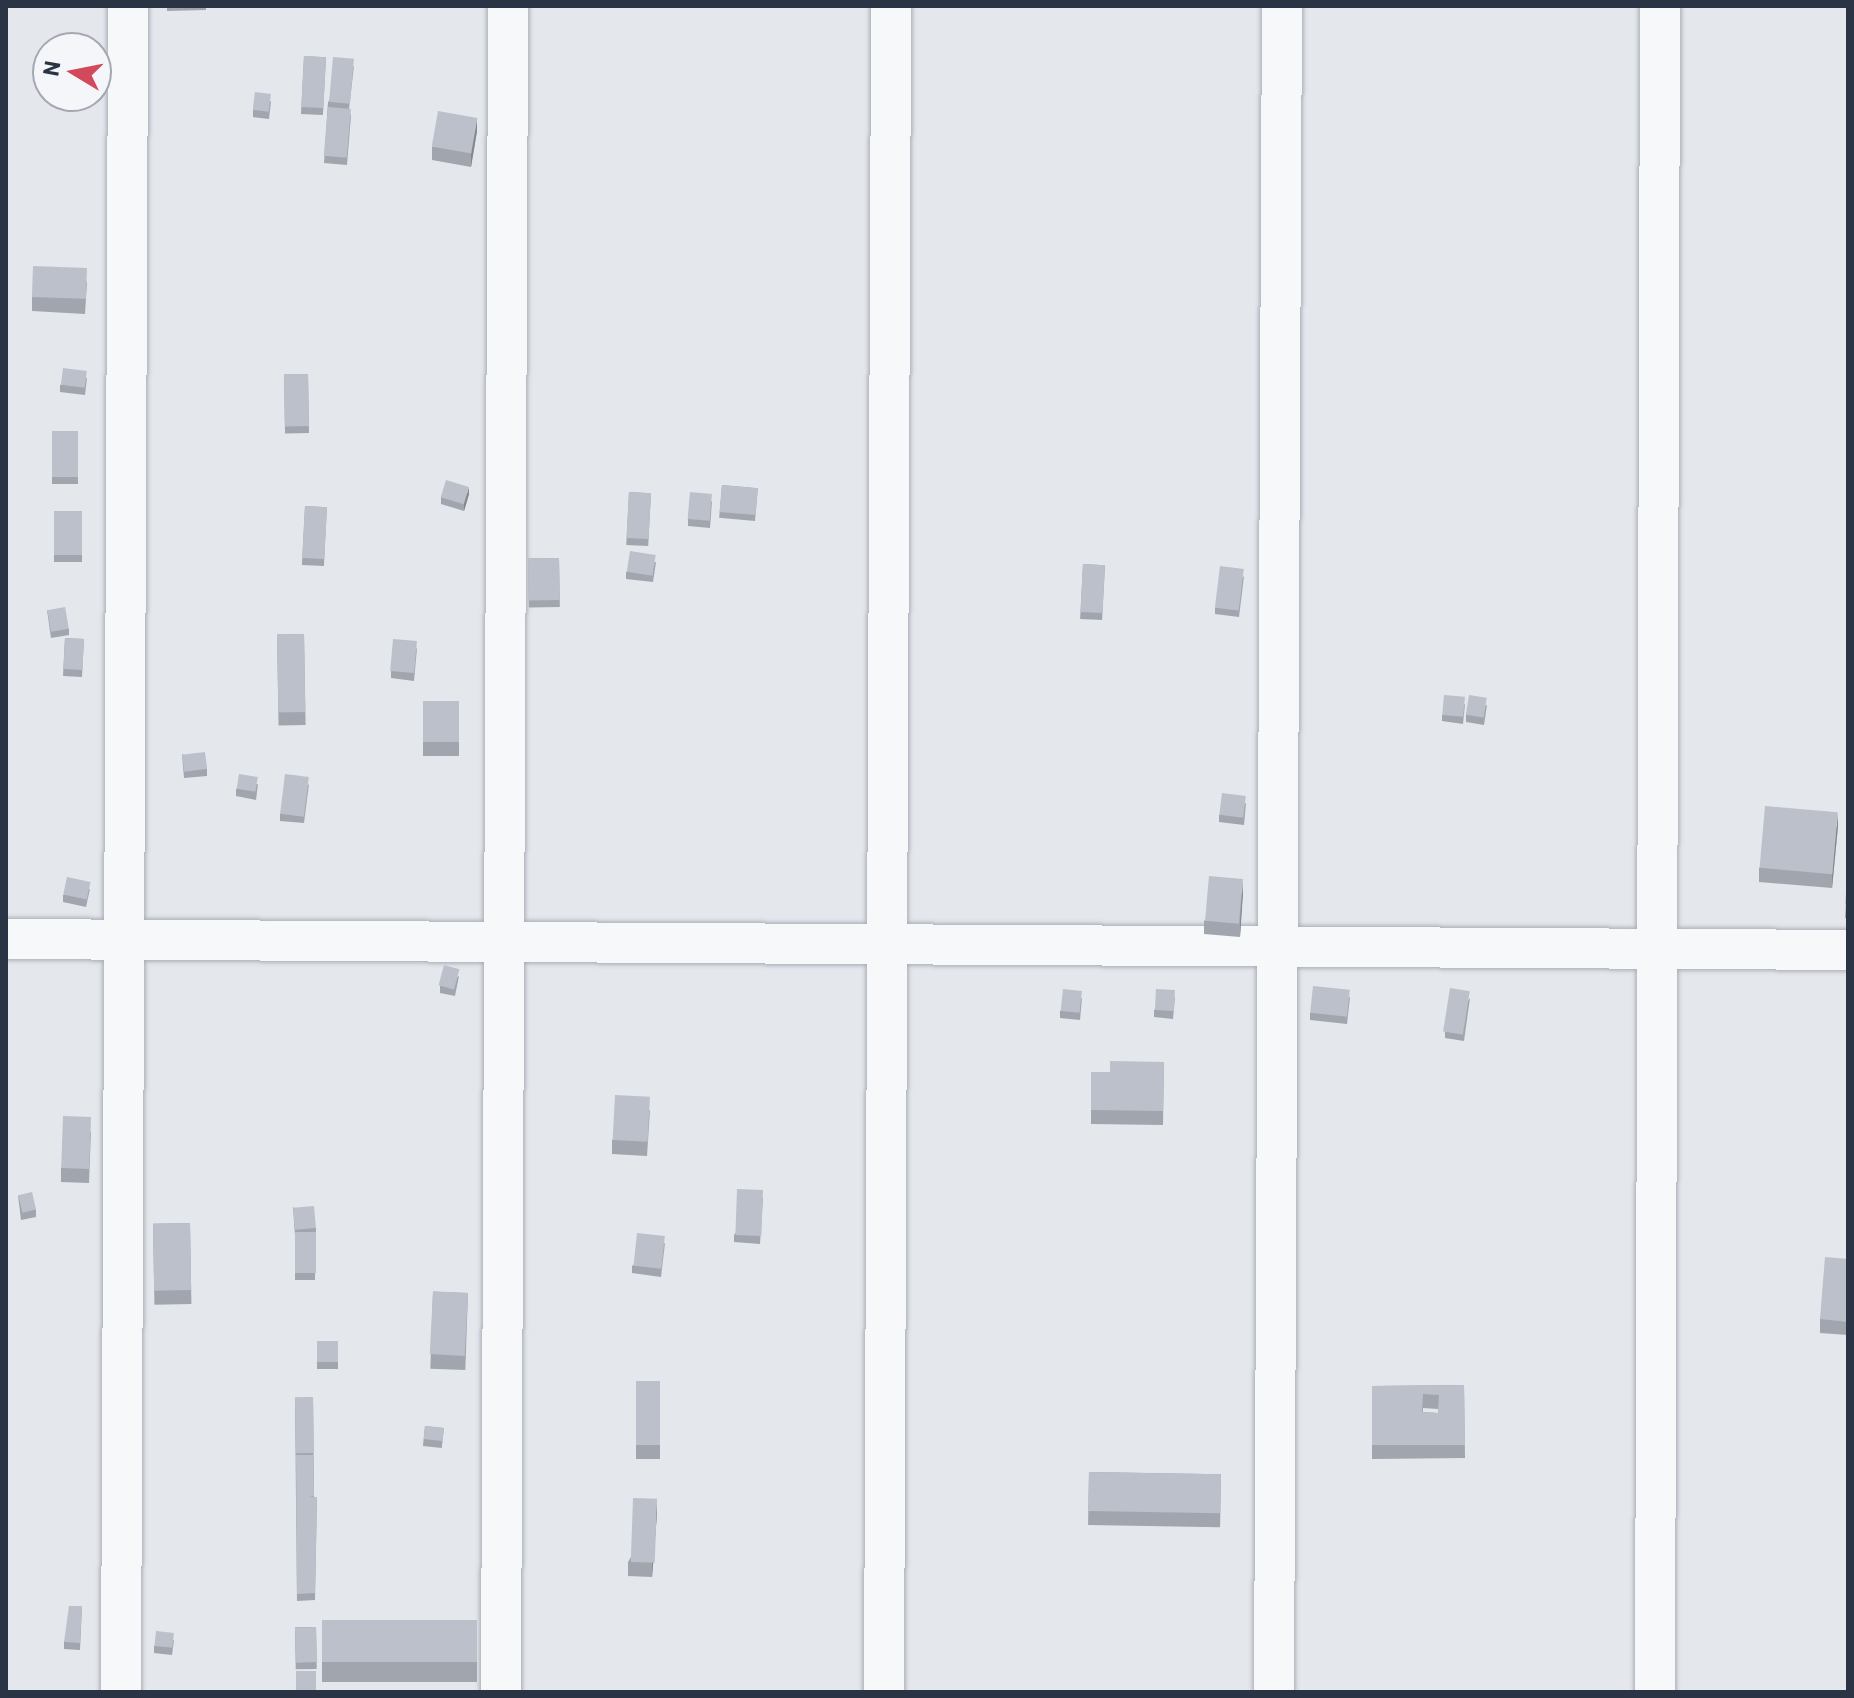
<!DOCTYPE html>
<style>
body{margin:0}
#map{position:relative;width:1854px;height:1698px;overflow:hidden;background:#e4e7ec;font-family:Barlow,sans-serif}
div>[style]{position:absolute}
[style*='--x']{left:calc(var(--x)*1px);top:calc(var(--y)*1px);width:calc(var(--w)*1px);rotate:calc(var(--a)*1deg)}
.roads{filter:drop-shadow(0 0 2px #a9aeb7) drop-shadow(0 0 2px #a9aeb7)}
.minor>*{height:40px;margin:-20px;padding:0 20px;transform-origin:20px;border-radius:20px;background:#f7f8fa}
.wall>*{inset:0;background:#a1a5ae;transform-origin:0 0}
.shaded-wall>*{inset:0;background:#83868d}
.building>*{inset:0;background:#bbc0ca;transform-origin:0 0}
span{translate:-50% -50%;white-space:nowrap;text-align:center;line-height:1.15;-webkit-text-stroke:6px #f4f6f9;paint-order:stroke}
.frame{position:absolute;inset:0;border:8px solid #2b3445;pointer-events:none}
.north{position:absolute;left:32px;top:32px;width:80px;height:80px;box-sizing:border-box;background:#f4f6f9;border:2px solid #a4a8b1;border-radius:50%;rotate:280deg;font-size:22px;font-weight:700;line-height:32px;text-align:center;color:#2b3445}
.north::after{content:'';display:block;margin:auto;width:28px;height:36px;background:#d1495b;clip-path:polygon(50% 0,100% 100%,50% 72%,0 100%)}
</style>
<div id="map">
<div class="roads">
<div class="minor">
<div style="--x:6;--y:939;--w:1842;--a:0.34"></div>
<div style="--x:121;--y:1692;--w:1686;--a:-89.76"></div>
<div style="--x:501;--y:1692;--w:1686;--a:-89.76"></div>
<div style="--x:884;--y:1692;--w:1686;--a:-89.76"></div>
<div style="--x:1274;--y:1692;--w:1686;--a:-89.73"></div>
<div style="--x:1655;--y:1692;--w:1686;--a:-89.83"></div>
</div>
</div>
<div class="wall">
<div style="clip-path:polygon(167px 6px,206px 6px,206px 10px,167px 11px)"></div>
<div style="left:304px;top:56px;width:22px;height:58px;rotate:3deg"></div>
<div style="clip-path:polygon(354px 66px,349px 109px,351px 116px,347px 165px,324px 163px,328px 102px)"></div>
<div style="clip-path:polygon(271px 101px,269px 119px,253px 117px,253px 110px)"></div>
<div style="clip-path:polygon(477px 131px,471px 167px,432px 160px,432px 147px)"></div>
<div style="clip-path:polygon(87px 282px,85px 314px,32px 311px,32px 297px)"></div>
<div style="left:308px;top:374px;width:59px;height:24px;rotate:89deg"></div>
<div style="clip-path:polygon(87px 378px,85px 395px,60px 392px,60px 385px)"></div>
<div style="left:78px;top:431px;width:53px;height:26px;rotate:90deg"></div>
<div style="left:722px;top:485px;width:36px;height:33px;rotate:5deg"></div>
<div style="left:629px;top:492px;width:22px;height:53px;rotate:3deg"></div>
<div style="clip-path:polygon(469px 494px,464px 511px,441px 504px,441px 497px)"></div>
<div style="clip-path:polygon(712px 501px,710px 528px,688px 526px,688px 519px)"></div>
<div style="left:305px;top:506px;width:22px;height:59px;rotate:3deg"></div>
<div style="left:82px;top:511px;width:51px;height:28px;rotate:90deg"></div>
<div style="left:559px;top:558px;width:49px;height:31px;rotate:89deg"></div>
<div style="clip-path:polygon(656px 562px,653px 582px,626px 579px,626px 572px)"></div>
<div style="left:1083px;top:564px;width:22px;height:55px;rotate:3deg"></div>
<div style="clip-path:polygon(1244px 576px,1239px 617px,1215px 614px,1215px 608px)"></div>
<div style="clip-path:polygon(47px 610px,69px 629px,69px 635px,51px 638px)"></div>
<div style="left:304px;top:634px;width:91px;height:27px;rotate:89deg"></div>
<div style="left:65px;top:638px;width:19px;height:38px;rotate:3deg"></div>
<div style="clip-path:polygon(417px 648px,414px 681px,391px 678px,391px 671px)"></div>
<div style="left:423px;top:701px;width:36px;height:55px"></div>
<div style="clip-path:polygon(1465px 704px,1463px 724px,1442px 721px,1442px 715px)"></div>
<div style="clip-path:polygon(1487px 705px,1484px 725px,1466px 722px,1466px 715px)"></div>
<div style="clip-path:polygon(182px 754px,207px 769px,207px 776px,184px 778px)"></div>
<div style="clip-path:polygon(258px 784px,256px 800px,236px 796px,236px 789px)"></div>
<div style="clip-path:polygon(309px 784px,304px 823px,280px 821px,280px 814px)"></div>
<div style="clip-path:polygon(1246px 803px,1244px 825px,1219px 822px,1219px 815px)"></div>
<div style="clip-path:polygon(1838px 826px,1832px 888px,1759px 882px,1759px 868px)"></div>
<div style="clip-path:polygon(1848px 870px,1848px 918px,1845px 918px)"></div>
<div style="clip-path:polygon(90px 889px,86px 907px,63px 902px,63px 895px)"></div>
<div style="clip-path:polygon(1243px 892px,1240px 937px,1204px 934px,1204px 921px)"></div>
<div style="clip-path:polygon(459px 976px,455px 996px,440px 993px,440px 986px)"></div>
<div style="clip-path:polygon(1175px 997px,1173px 1019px,1154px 1017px,1154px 1010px)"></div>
<div style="clip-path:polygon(1350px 997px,1347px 1024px,1310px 1020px,1310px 1013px)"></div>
<div style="clip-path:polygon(1082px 998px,1080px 1020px,1060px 1018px,1060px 1011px)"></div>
<div style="clip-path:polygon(1470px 998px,1464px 1041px,1445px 1038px,1445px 1032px)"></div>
<div style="clip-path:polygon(1164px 1062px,1163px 1125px,1091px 1124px,1091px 1110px)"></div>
<div style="clip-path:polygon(650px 1110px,647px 1156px,612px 1154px,612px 1140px)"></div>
<div style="clip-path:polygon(91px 1131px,89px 1183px,61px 1182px,61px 1168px)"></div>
<div style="clip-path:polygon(18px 1195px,36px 1210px,36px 1217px,21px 1220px)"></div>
<div style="clip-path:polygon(763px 1197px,760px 1244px,734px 1242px,734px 1235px)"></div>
<div style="clip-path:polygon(293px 1207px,316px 1228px,315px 1280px,295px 1280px,295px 1236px)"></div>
<div style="left:190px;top:1223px;width:81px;height:37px;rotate:89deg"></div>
<div style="clip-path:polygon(665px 1243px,661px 1277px,632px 1273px,632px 1266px)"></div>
<div style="clip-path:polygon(1848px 1259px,1848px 1335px,1820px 1333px,1820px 1319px)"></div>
<div style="left:468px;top:1293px;width:77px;height:35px;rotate:92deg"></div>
<div style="left:338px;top:1341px;width:28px;height:21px;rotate:90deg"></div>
<div style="left:636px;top:1381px;width:24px;height:78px"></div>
<div style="clip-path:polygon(evenodd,1464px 1385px,1465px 1458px,1372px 1459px,1372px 1386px,1464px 1385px,1423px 1408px,1438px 1409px,1438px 1413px,1423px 1412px,1423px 1408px)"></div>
<div style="clip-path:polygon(313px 1397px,314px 1497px,317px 1497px,315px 1600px,297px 1601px,295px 1398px)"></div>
<div style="left:425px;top:1426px;width:19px;height:20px;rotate:6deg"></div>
<div style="left:1089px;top:1472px;width:132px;height:53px;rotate:1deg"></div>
<div style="clip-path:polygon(657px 1513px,652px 1577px,628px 1576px,628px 1562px)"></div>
<div style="clip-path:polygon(82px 1606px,80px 1650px,64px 1649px,64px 1642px)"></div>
<div style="left:322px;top:1620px;width:155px;height:62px"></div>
<div style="left:316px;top:1627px;width:42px;height:21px;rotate:89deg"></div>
<div style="clip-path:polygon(174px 1640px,172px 1655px,154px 1653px,154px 1646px)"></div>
</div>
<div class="shaded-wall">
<div style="clip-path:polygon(477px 118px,477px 131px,471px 167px,471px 154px)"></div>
<div style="clip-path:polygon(469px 487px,469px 494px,464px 511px,464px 504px)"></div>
<div style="clip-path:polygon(1838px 813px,1838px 826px,1832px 888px,1832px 875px)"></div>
<div style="clip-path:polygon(1243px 879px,1243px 892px,1240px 937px,1240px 923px)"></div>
<div style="clip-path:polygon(657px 1499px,657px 1513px,652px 1577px,652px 1563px)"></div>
</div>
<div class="building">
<div style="left:304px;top:56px;width:22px;height:51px;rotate:3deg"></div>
<div style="left:333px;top:57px;width:21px;height:45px;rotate:5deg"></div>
<div style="left:255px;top:92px;width:16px;height:18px;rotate:7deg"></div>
<div style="left:328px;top:107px;width:23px;height:49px;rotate:5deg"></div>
<div style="left:438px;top:111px;width:40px;height:36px;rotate:10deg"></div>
<div style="left:33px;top:266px;width:54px;height:31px;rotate:2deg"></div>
<div style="left:63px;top:368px;width:24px;height:17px;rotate:7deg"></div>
<div style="left:308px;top:374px;width:52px;height:24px;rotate:89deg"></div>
<div style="left:78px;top:431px;width:46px;height:26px;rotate:90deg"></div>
<div style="left:446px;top:480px;width:24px;height:18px;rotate:17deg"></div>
<div style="left:722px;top:485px;width:36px;height:27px;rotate:5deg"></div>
<div style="left:629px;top:492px;width:22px;height:46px;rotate:3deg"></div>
<div style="left:690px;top:492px;width:22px;height:27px;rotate:5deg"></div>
<div style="left:305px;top:506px;width:22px;height:52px;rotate:3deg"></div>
<div style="left:82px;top:511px;width:44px;height:28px;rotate:90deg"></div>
<div style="left:630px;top:551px;width:26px;height:21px;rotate:9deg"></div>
<div style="left:559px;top:558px;width:42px;height:31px;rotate:89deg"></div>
<div style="left:1083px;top:564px;width:22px;height:48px;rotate:3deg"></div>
<div style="left:1220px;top:566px;width:24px;height:42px;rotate:7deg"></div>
<div style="left:65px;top:607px;width:22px;height:18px;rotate:80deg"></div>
<div style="left:304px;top:634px;width:78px;height:27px;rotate:89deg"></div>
<div style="left:65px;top:638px;width:19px;height:31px;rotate:3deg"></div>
<div style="left:393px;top:639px;width:24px;height:32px;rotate:5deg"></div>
<div style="left:1444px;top:695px;width:21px;height:20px;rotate:5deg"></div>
<div style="left:1469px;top:695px;width:18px;height:20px;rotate:9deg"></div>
<div style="left:423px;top:701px;width:36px;height:41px"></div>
<div style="left:205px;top:752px;width:17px;height:23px;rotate:83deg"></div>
<div style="left:239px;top:774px;width:19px;height:15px;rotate:9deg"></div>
<div style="left:285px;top:774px;width:24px;height:40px;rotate:7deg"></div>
<div style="left:1222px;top:793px;width:24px;height:22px;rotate:7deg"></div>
<div style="left:1765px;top:806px;width:73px;height:62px;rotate:5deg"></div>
<div style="clip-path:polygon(1848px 870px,1848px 905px,1845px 904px)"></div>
<div style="left:1209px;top:876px;width:34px;height:45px;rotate:5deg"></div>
<div style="left:67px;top:877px;width:24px;height:18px;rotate:12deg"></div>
<div style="left:444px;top:965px;width:16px;height:21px;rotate:15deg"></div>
<div style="left:1313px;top:986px;width:37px;height:27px;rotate:6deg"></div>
<div style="left:1450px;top:988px;width:20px;height:44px;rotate:9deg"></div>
<div style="left:1063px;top:989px;width:19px;height:22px;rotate:6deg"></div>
<div style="left:1156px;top:989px;width:19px;height:21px;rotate:3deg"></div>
<div style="clip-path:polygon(1110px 1061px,1164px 1062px,1163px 1111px,1091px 1110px,1091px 1072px,1110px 1072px)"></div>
<div style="left:615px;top:1095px;width:35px;height:45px;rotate:3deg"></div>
<div style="left:63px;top:1116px;width:28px;height:52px;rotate:2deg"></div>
<div style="left:737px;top:1189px;width:26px;height:46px;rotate:2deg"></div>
<div style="left:32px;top:1192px;width:18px;height:14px;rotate:77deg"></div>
<div style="left:314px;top:1206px;width:22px;height:21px;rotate:85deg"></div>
<div style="left:190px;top:1223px;width:67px;height:37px;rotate:89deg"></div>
<div style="left:295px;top:1232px;width:21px;height:41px"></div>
<div style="left:637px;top:1233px;width:28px;height:33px;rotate:6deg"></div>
<div style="clip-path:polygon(1825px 1257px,1848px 1259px,1848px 1322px,1820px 1319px)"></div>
<div style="left:468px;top:1293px;width:63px;height:35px;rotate:93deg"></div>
<div style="left:338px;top:1341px;width:21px;height:21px;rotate:90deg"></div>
<div style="left:636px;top:1381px;width:24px;height:64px"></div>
<div style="clip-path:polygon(evenodd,1464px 1385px,1465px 1445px,1372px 1445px,1372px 1386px,1464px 1385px,1423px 1394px,1439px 1395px,1438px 1413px,1422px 1412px,1423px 1394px)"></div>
<div style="left:313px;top:1397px;width:56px;height:18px;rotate:89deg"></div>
<div style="left:425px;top:1426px;width:19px;height:13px;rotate:6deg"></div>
<div style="clip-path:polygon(296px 1455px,313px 1455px,314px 1496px,309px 1497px,317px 1497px,315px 1593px,297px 1594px)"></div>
<div style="left:1089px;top:1472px;width:132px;height:39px;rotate:1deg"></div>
<div style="left:633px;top:1498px;width:24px;height:64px;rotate:2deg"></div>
<div style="clip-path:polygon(69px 1606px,82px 1606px,80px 1643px,64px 1642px)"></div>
<div style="left:322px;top:1620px;width:155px;height:42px"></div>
<div style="left:316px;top:1627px;width:35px;height:21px;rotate:88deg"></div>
<div style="left:156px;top:1631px;width:18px;height:15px;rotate:6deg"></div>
<div style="left:316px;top:1671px;width:21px;height:20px;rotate:90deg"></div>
</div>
<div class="frame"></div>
<div class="north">N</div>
</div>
